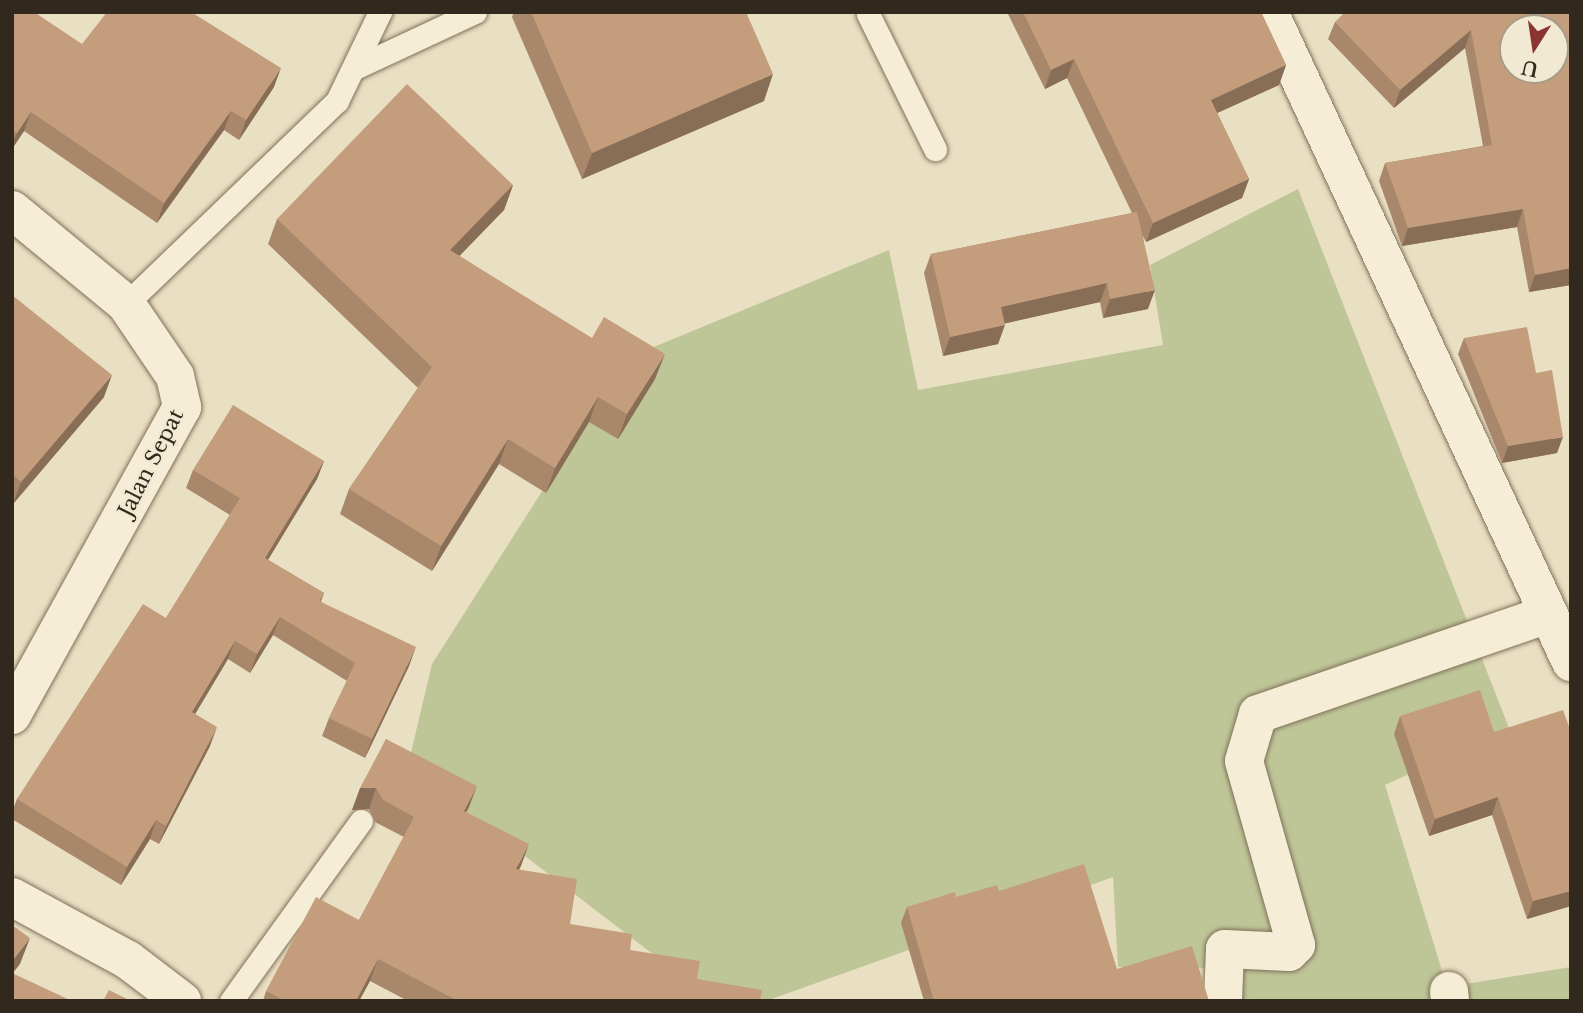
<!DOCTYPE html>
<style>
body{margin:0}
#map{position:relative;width:1583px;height:1013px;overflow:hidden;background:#e9dfc2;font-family:"Libre Baskerville",serif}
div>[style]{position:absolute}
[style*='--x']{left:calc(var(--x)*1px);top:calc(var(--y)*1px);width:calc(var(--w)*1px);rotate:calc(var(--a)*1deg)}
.green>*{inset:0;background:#bec698}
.roads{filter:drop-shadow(0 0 2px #81715b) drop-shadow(0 0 2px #81715b)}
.lane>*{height:23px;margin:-11.5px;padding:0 11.5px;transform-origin:11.5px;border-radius:11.5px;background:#f5edd5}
.street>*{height:38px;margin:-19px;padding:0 19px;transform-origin:19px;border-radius:19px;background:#f5edd5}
.secondary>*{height:38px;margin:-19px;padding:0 19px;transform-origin:19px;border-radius:19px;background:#f5edd5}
.wall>*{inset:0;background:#a9876b}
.shaded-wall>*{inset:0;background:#896e57}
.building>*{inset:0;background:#c49d7c}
span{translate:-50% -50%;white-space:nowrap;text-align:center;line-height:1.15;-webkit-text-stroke:5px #f1e9d1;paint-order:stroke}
.street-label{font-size:21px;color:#32291e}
.frame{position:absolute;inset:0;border:14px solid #32291e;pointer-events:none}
.north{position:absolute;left:1499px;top:14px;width:70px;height:70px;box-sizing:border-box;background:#f1e9d1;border:2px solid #a59c89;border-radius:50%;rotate:192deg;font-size:19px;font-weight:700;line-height:28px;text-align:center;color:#32291e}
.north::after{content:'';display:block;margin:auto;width:24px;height:32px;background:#8a3531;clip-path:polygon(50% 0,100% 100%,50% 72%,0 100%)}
</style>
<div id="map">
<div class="green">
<div style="clip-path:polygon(1298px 189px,1509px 728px,1385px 785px,1447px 987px,1571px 967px,1571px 1001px,1220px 1001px,1215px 968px,1118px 967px,1113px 877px,766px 1001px,688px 1001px,654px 955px,499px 836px,404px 782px,432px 664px,627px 358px,889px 250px,918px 390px,1163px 345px,1150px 265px)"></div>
</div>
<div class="roads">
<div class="lane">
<div style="--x:868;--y:14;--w:151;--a:63.6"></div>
<div style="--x:359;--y:66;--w:128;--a:-25"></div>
<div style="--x:126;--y:304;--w:293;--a:-43.9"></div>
<div style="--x:337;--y:101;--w:99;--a:-64.2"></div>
<div style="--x:231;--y:1001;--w:222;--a:-54.2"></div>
</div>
<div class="street">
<div style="--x:1269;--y:12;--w:717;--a:65.08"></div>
<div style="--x:1449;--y:991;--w:10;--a:84"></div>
<div style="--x:1223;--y:1001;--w:52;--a:-87.8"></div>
<div style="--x:1225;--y:949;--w:64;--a:2.7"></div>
<div style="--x:1289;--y:952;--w:10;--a:-45"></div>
<div style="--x:1296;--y:945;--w:191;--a:-105.8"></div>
<div style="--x:1244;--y:761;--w:49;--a:-73.4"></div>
<div style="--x:1258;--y:714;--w:307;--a:-19"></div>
</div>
<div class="secondary">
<div style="--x:12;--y:210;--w:148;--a:39.5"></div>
<div style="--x:126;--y:304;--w:87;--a:55.8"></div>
<div style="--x:175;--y:376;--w:32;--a:77"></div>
<div style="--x:182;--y:407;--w:352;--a:118.9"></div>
<div style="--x:12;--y:897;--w:132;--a:28.5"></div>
<div style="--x:128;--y:960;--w:68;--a:37.2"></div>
</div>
</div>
<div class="wall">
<div style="clip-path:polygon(514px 12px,746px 12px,764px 101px,582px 179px,512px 17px)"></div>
<div style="clip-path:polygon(1007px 12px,1261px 12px,1286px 65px,1279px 85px,1217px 113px,1249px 179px,1242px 198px,1146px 242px,1143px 236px,1148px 309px,1103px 318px,1100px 302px,1005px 323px,998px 344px,943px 356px,924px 273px,931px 254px,1132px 213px,1067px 78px,1045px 89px)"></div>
<div style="clip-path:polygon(1571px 12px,1571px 285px,1529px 292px,1517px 227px,1402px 246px,1379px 181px,1385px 163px,1483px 146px,1465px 48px,1394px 108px,1328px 39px,1335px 22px)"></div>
<div style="clip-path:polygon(12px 15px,82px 44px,274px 87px,239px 140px,224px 130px,157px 223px,24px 131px,12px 149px)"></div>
<div style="clip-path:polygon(513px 185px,504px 210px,459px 256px,655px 379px,618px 439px,589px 422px,546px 493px,499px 464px,432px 571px,340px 514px,349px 489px,418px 388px,268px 244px,277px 219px)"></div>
<div style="clip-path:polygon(12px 295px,104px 397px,13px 504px,12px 503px)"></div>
<div style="clip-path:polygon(1464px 338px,1536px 373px,1557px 453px,1502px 463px,1458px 354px)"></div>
<div style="clip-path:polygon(324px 461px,317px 479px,268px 560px,324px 593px,321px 602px,409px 666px,365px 758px,322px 736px,329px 718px,347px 681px,273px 635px,250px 673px,228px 659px,195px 714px,210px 746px,159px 844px,150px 839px,121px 885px,12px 819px,12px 812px,17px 799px,166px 618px,230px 515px,186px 488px,193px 470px)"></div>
<div style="clip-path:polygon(1400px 716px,1494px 732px,1571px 732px,1571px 906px,1527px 919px,1492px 815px,1429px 836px,1394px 734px)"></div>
<div style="clip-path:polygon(386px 739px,469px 807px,466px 812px,521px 866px,519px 869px,570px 924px,697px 979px,760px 1001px,408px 1001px,370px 981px,359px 1001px,263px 1001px,266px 991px,359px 920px,404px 837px,375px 822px,369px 809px,352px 810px)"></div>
<div style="clip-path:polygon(999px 891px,1117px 969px,1209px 1001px,924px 1001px,901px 923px,907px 907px)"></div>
</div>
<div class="shaded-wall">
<div style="clip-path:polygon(1471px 30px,1465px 48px,1394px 108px,1400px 90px)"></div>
<div style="clip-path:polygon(1074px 59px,1067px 78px,1045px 89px,1051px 70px)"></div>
<div style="clip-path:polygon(1286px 65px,1279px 85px,1204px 119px,1211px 100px)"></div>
<div style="clip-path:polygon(281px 68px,274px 87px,239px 140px,246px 120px)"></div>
<div style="clip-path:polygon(773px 74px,764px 101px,582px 179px,592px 153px)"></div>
<div style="clip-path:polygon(231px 111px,224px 130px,157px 223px,164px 203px)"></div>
<div style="clip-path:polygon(31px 112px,24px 131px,12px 149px,12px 145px,17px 133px)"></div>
<div style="clip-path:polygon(1249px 179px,1242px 198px,1146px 242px,1153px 223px)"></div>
<div style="clip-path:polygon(513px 185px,504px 210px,441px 275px,450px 250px)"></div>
<div style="clip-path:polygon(1523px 209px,1517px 227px,1402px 246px,1408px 228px)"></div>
<div style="clip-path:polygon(1571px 268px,1571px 285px,1529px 292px,1535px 275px)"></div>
<div style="clip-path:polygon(1107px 283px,1100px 302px,994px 326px,1001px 307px)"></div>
<div style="clip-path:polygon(1155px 290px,1148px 309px,1103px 318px,1110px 299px)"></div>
<div style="clip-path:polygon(1005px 325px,998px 344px,943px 356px,950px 337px)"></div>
<div style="clip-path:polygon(665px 354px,655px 379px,618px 439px,627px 414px)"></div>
<div style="clip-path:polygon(112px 375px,104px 397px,13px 504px,21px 482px)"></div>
<div style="clip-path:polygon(598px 397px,589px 422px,546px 493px,555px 468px)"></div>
<div style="clip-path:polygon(1563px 437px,1557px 453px,1502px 463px,1508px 446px)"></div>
<div style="clip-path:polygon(508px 439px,499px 464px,432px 571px,441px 546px)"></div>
<div style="clip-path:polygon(324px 461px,317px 479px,258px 576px,265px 558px)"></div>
<div style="clip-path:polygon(280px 617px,273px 635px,250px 673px,257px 654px)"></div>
<div style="clip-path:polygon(235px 641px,228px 659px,185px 731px,192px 712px)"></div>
<div style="clip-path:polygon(416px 647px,409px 666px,365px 758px,372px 739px)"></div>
<div style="clip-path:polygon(217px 727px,210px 746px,159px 844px,166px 826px)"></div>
<div style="clip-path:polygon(477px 786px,469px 807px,456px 832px,464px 811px)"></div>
<div style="clip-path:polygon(360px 788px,376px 788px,369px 809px,352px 810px)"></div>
<div style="clip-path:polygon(1498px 797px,1492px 815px,1429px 836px,1435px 819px)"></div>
<div style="clip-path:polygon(156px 820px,150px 839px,121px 885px,127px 867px)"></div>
<div style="clip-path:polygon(529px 844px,521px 866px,508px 890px,516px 869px)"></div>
<div style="clip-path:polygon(1571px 891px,1571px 906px,1527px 919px,1533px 901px)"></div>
<div style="clip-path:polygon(30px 938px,20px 964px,12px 974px,12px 961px)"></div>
<div style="clip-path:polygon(378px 959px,370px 981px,359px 1001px,356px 1001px)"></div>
</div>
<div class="building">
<div style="clip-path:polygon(14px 12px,34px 12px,82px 44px,107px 12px,191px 12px,281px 68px,246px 120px,231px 111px,164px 203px,31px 112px,17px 133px,12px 130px,12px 15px)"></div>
<div style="clip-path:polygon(531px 12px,746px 12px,773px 74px,592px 153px)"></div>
<div style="clip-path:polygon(1023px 12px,1261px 12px,1286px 65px,1211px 100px,1249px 179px,1153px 223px,1074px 59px,1051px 70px)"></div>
<div style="clip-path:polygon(evenodd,1345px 12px,1571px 12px,1571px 268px,1535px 275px,1523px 209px,1408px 228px,1385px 163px,1492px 145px,1471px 30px,1400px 90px,1335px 22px,1345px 12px,1513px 28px,1555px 28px,1555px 70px,1513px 70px,1513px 28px)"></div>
<div style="clip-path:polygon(407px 84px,513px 185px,450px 250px,592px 338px,604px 317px,665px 354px,627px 414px,598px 397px,555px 468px,508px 439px,441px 546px,349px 489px,432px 367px,277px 219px)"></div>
<div style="clip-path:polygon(1137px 212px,1155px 290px,1110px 299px,1107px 283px,1001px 307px,1005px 325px,950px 337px,931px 254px)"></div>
<div style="clip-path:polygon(12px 295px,112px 375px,21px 482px,12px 474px)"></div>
<div style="clip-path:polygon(1527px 327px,1536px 373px,1552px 370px,1563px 437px,1508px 446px,1464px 338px)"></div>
<div style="clip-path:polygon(233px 405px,324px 461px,265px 558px,324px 593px,319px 601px,416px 647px,372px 739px,329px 718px,355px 663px,280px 617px,257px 654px,235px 641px,192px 712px,217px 727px,166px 826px,156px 820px,127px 867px,17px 799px,143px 604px,166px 618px,240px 498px,193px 470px)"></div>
<div style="clip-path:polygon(1480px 690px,1494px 732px,1563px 710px,1571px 732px,1571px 891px,1533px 901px,1498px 797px,1435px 819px,1400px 716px)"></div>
<div style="clip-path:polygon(386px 739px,477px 786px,464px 811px,529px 844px,516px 869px,577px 879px,570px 924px,632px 934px,630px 950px,700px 961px,697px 979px,762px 990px,760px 1001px,458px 1001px,378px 959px,356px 1001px,285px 1001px,266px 991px,316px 897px,359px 920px,414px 817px,383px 800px,376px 788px,360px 788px)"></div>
<div style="clip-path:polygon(1084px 864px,1117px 969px,1192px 946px,1209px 1001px,934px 1001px,907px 907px,955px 892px,956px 897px,997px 885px,999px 891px)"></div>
<div style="clip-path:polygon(12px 925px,30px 938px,12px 961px)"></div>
<div style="clip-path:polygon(12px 973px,72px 1001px,12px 1001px)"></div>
<div style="clip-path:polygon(109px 990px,131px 1001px,103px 1001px)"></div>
</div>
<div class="street-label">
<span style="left:151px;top:463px;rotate:-63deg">Jalan Sepat</span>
</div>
<div class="frame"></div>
<div class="north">U</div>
</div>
